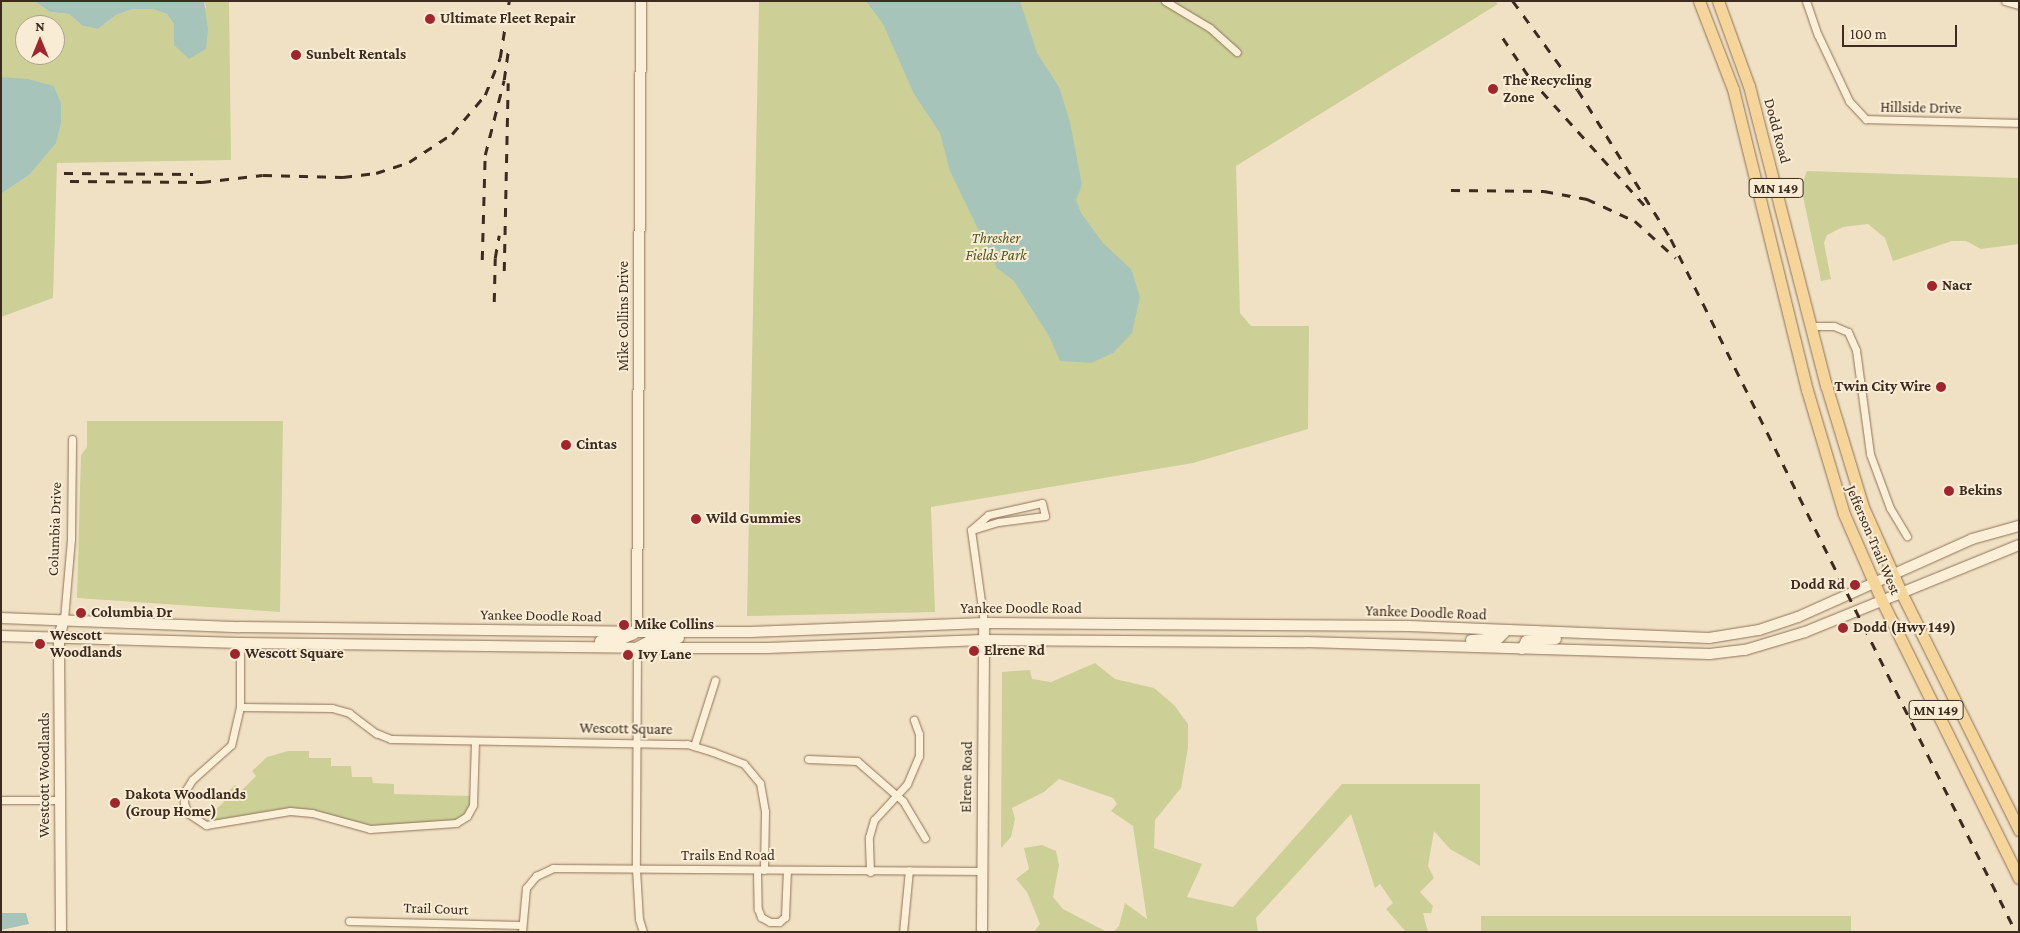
<!DOCTYPE html>
<style>
body{margin:0}
#map{position:relative;width:2020px;height:933px;overflow:hidden;background:#f1e1c4;font-family:"Crimson Pro",serif}
div>[style]{position:absolute}
[style*='--x']{left:calc(var(--x)*1px);top:calc(var(--y)*1px);width:calc(var(--w)*1px);rotate:calc(var(--a)*1deg)}
.green>*{inset:0;background:#ccd097;transform-origin:0 0}
.water>*{inset:0;background:#a6c4ba}
.roads{filter:drop-shadow(0 0 1px #8d7259) drop-shadow(0 0 1px #8d7259)}
.street>*{height:7px;margin:-3.5px;padding:0 3.5px;transform-origin:3.5px;border-radius:3.5px;background:#fbefd8}
.secondary>*{height:10px;margin:-5px;padding:0 5px;transform-origin:5px;border-radius:5px;background:#fbefd8}
.primary>*{height:11px;margin:-5.5px;padding:0 5.5px;transform-origin:5.5px;border-radius:5.5px;background:#f6d59a}
.rail>*{height:2.5px;margin-top:-1.25px;transform-origin:0;background:repeating-linear-gradient(90deg,#3c2b1e 0 9px,transparent 0 18px)}
.dots>*{width:14px;height:14px;translate:-50% -50%;box-sizing:border-box;border:2px solid #f8ecd4;border-radius:50%}
span{translate:-50% -50%;white-space:nowrap;text-align:center;line-height:1.15;-webkit-text-stroke:4px #f8ecd4;paint-order:stroke}
.shield-label span{padding:1px 4px;background:#f8ecd4;border:1px solid;border-radius:4px;-webkit-text-stroke-width:0}
.shield-label{font-size:14px;color:#3c2b1e;font-weight:700}
.poi-label{font-size:15px;color:#3c2b1e;font-weight:700}
.left{translate:0 -50%;text-align:left}
.right{translate:-100% -50%;text-align:right}
.street-label{font-size:15px;color:#3c2b1e}
.park-label{font-size:15px;color:#4f5a23;font-style:italic}
.frame{position:absolute;inset:0;border:2px solid #3c2b1e;pointer-events:none}
.north{position:absolute;left:15px;top:15px;width:50px;height:50px;box-sizing:border-box;background:#f8ecd4;border:1px solid #ad9f8b;border-radius:50%;rotate:0deg;font-size:14px;font-weight:700;line-height:20px;text-align:center;color:#3c2b1e}
.north::after{content:'';display:block;margin:auto;width:18px;height:22px;background:#a0252c;clip-path:polygon(50% 0,100% 100%,50% 72%,0 100%)}
.scale{position:absolute;left:1842px;top:25px;width:115px;height:22px;box-sizing:border-box;border:2px solid #3c2b1e;border-top:0;padding-left:6px;font-size:15px;line-height:18px;white-space:nowrap;color:#3c2b1e;-webkit-text-stroke:4px #f8ecd4;paint-order:stroke}
</style>
<div id="map">
<div class="green">
<div style="clip-path:polygon(evenodd,1px 1px,34px 1px,50px 12px,69px 14px,83px 26px,98px 29px,116px 15px,133px 9px,152px 9px,167px 14px,174px 24px,175px 45px,206px 7px,204px 1px,229px 1px,231px 160px,57px 163px,53px 298px,1px 317px,1px 194px,29px 175px,61px 123px,61px 104px,54px 86px,1px 77px,1px 1px,25px 25px,55px 25px,55px 55px,25px 55px,25px 25px)"></div>
<div style="clip-path:polygon(759px 1px,1495px 1px,1498px 4px,1236px 166px,1240px 313px,1251px 326px,1309px 326px,1308px 429px,1193px 463px,931px 507px,935px 612px,747px 616px)"></div>
<div style="clip-path:polygon(1807px 171px,2019px 178px,2019px 244px,1981px 249px,1966px 241px,1952px 241px,1893px 261px,1885px 238px,1868px 224px,1843px 227px,1827px 235px,1824px 243px,1831px 279px,1821px 281px,1801px 187px)"></div>
<div style="clip-path:polygon(87px 421px,283px 421px,280px 612px,77px 598px,81px 455px,87px 447px)"></div>
<div style="clip-path:polygon(1095px 663px,1115px 679px,1154px 688px,1174px 705px,1188px 724px,1188px 748px,1181px 788px,1155px 820px,1154px 848px,1202px 864px,1187px 897px,1233px 907px,1342px 784px,1480px 784px,1480px 866px,1450px 849px,1434px 831px,1428px 866px,1434px 878px,1420px 892px,1433px 906px,1431px 913px,1423px 913px,1428px 932px,1406px 932px,1386px 909px,1393px 903px,1380px 884px,1375px 888px,1351px 814px,1256px 918px,1258px 932px,1113px 932px,1119px 926px,1125px 903px,1147px 919px,1133px 826px,1111px 811px,1117px 804px,1113px 798px,1059px 779px,1044px 792px,1012px 808px,1015px 819px,1011px 837px,1001px 848px,1002px 672px,1030px 670px,1032px 679px,1051px 682px)"></div>
<div style="clip-path:polygon(288px 751px,309px 751px,309px 758px,331px 758px,331px 766px,351px 766px,352px 777px,372px 777px,373px 783px,394px 784px,394px 794px,473px 796px,473px 805px,456px 823px,370px 829px,290px 811px,212px 824px,207px 817px,224px 802px,221px 798px,235px 785px,241px 791px,256px 776px,252px 771px,267px 757px)"></div>
<div style="clip-path:polygon(1042px 845px,1056px 851px,1059px 865px,1053px 897px,1063px 909px,1107px 932px,1034px 932px,1040px 924px,1027px 892px,1016px 879px,1029px 869px,1024px 848px)"></div>
<div style="left:1481px;top:916px;width:370px;height:17px"></div>
</div>
<div class="water">
<div style="clip-path:polygon(34px 1px,204px 1px,208px 29px,206px 49px,189px 59px,174px 45px,174px 24px,167px 14px,152px 9px,133px 9px,116px 15px,98px 29px,83px 26px,69px 14px,50px 12px)"></div>
<div style="clip-path:polygon(866px 1px,1020px 1px,1037px 53px,1059px 87px,1070px 122px,1082px 185px,1076px 200px,1081px 213px,1103px 243px,1131px 269px,1140px 297px,1132px 333px,1113px 353px,1091px 363px,1060px 361px,1049px 336px,1014px 281px,997px 268px,950px 171px,940px 133px,914px 94px,883px 24px)"></div>
<div style="clip-path:polygon(1px 77px,28px 79px,54px 86px,61px 103px,61px 123px,56px 143px,29px 175px,1px 194px)"></div>
<div style="clip-path:polygon(1px 913px,26px 913px,29px 924px,1px 930px)"></div>
</div>
<div class="roads">
<div class="street">
<div style="--x:1165;--y:1;--w:52;--a:31"></div>
<div style="--x:1210;--y:28;--w:36;--a:42"></div>
<div style="--x:1806;--y:1;--w:36;--a:71"></div>
<div style="--x:1818;--y:35;--w:73;--a:64.8"></div>
<div style="--x:1849;--y:101;--w:25;--a:47"></div>
<div style="--x:1866;--y:119;--w:153;--a:1.5"></div>
<div style="--x:2005;--y:1;--w:15;--a:16"></div>
<div style="--x:1811;--y:326;--w:23;--a:0"></div>
<div style="--x:1834;--y:326;--w:15;--a:23"></div>
<div style="--x:1848;--y:332;--w:20;--a:66"></div>
<div style="--x:1856;--y:350;--w:105;--a:82.3"></div>
<div style="--x:1870;--y:454;--w:58;--a:69.7"></div>
<div style="--x:1890;--y:508;--w:33;--a:59"></div>
<div style="--x:971;--y:530;--w:23;--a:-41"></div>
<div style="--x:988;--y:515;--w:55;--a:-12.5"></div>
<div style="--x:1042;--y:503;--w:13;--a:77"></div>
<div style="--x:1045;--y:516;--w:47;--a:172.7"></div>
<div style="--x:998;--y:522;--w:28;--a:163"></div>
<div style="--x:971;--y:530;--w:94;--a:82"></div>
<div style="--x:64;--y:619;--w:80;--a:-85"></div>
<div style="--x:71;--y:539;--w:100;--a:-89.4"></div>
<div style="--x:240;--y:643;--w:64;--a:90"></div>
<div style="--x:240;--y:707;--w:39;--a:103"></div>
<div style="--x:231;--y:745;--w:52;--a:138.1"></div>
<div style="--x:192;--y:780;--w:13;--a:122"></div>
<div style="--x:185;--y:791;--w:12;--a:95"></div>
<div style="--x:184;--y:803;--w:11;--a:68"></div>
<div style="--x:188;--y:813;--w:22;--a:34"></div>
<div style="--x:206;--y:825;--w:85;--a:-9.5"></div>
<div style="--x:290;--y:811;--w:22;--a:5"></div>
<div style="--x:312;--y:813;--w:60;--a:15.4"></div>
<div style="--x:370;--y:829;--w:86;--a:-4"></div>
<div style="--x:456;--y:823;--w:13;--a:-32"></div>
<div style="--x:467;--y:816;--w:13;--a:-61"></div>
<div style="--x:473;--y:805;--w:64;--a:-88.2"></div>
<div style="--x:637;--y:648;--w:221;--a:90.3"></div>
<div style="--x:636;--y:869;--w:50;--a:86.6"></div>
<div style="--x:639;--y:919;--w:14;--a:73"></div>
<div style="--x:240;--y:707;--w:92;--a:0.6"></div>
<div style="--x:332;--y:708;--w:18;--a:16"></div>
<div style="--x:349;--y:713;--w:34;--a:37"></div>
<div style="--x:376;--y:733;--w:16;--a:22"></div>
<div style="--x:391;--y:739;--w:296;--a:1"></div>
<div style="--x:687;--y:744;--w:27;--a:17"></div>
<div style="--x:713;--y:752;--w:33;--a:21"></div>
<div style="--x:744;--y:764;--w:25;--a:50"></div>
<div style="--x:760;--y:783;--w:28;--a:80"></div>
<div style="--x:765;--y:811;--w:59;--a:91"></div>
<div style="--x:694;--y:746;--w:69;--a:-72.3"></div>
<div style="--x:808;--y:759;--w:49;--a:2.3"></div>
<div style="--x:857;--y:761;--w:61;--a:41"></div>
<div style="--x:903;--y:801;--w:43;--a:59.3"></div>
<div style="--x:1;--y:800;--w:60;--a:0"></div>
<div style="--x:757;--y:870;--w:39;--a:89"></div>
<div style="--x:758;--y:909;--w:9;--a:69"></div>
<div style="--x:761;--y:917;--w:10;--a:29"></div>
<div style="--x:770;--y:922;--w:9;--a:0"></div>
<div style="--x:779;--y:922;--w:8;--a:-40"></div>
<div style="--x:785;--y:917;--w:47;--a:-87.6"></div>
<div style="--x:870;--y:872;--w:35;--a:-92"></div>
<div style="--x:869;--y:837;--w:18;--a:-74"></div>
<div style="--x:874;--y:820;--w:49;--a:-47.5"></div>
<div style="--x:907;--y:784;--w:30;--a:-67"></div>
<div style="--x:919;--y:756;--w:22;--a:-90"></div>
<div style="--x:919;--y:734;--w:15;--a:-110"></div>
<div style="--x:349;--y:921;--w:173;--a:1.3"></div>
<div style="--x:522;--y:932;--w:44;--a:-84.8"></div>
<div style="--x:526;--y:888;--w:16;--a:-50"></div>
<div style="--x:536;--y:876;--w:19;--a:-25"></div>
<div style="--x:553;--y:868;--w:428;--a:0.4"></div>
<div style="--x:903;--y:932;--w:62;--a:-84.5"></div>
</div>
<div class="secondary">
<div style="--x:1;--y:618;--w:239;--a:2.2"></div>
<div style="--x:240;--y:627;--w:397;--a:0.7"></div>
<div style="--x:637;--y:632;--w:113;--a:0"></div>
<div style="--x:750;--y:632;--w:234;--a:-2.2"></div>
<div style="--x:984;--y:623;--w:425;--a:0.4"></div>
<div style="--x:1409;--y:626;--w:300;--a:2.3"></div>
<div style="--x:1709;--y:638;--w:51;--a:-9.1"></div>
<div style="--x:1759;--y:630;--w:41;--a:-18.4"></div>
<div style="--x:1798;--y:617;--w:191;--a:-24.1"></div>
<div style="--x:1972;--y:539;--w:49;--a:-15.5"></div>
<div style="--x:637;--y:632;--w:631;--a:-89.64"></div>
<div style="--x:1;--y:636;--w:239;--a:1.7"></div>
<div style="--x:240;--y:643;--w:397;--a:0.7"></div>
<div style="--x:637;--y:648;--w:130;--a:0"></div>
<div style="--x:767;--y:648;--w:217;--a:-2.1"></div>
<div style="--x:984;--y:640;--w:322;--a:0.4"></div>
<div style="--x:1306;--y:642;--w:404;--a:1.7"></div>
<div style="--x:1710;--y:654;--w:35;--a:-7"></div>
<div style="--x:1745;--y:650;--w:63;--a:-16.7"></div>
<div style="--x:1805;--y:632;--w:231;--a:-22.1"></div>
<div style="--x:1471;--y:640;--w:28;--a:-4"></div>
<div style="--x:1499;--y:638;--w:11;--a:-45"></div>
<div style="--x:600;--y:641;--w:19;--a:-3"></div>
<div style="--x:619;--y:640;--w:16;--a:-22"></div>
<div style="--x:638;--y:647;--w:15;--a:-28"></div>
<div style="--x:651;--y:640;--w:28;--a:-4"></div>
<div style="--x:1522;--y:649;--w:9;--a:-63"></div>
<div style="--x:1526;--y:641;--w:30;--a:-4"></div>
<div style="--x:61;--y:932;--w:295;--a:-90.4"></div>
<div style="--x:59;--y:637;--w:19;--a:-74"></div>
<div style="--x:982;--y:932;--w:309;--a:-89.6"></div>
</div>
<div class="primary">
<div style="--x:1699;--y:1;--w:94;--a:68.9"></div>
<div style="--x:1733;--y:89;--w:310;--a:76.2"></div>
<div style="--x:1807;--y:390;--w:129;--a:73.4"></div>
<div style="--x:1844;--y:514;--w:95;--a:66.4"></div>
<div style="--x:1882;--y:601;--w:309;--a:63.7"></div>
<div style="--x:1718;--y:1;--w:90;--a:70"></div>
<div style="--x:1749;--y:86;--w:309;--a:75.6"></div>
<div style="--x:1826;--y:385;--w:127;--a:73.1"></div>
<div style="--x:1863;--y:507;--w:93;--a:65.9"></div>
<div style="--x:1901;--y:592;--w:266;--a:63.6"></div>
</div>
</div>
<div class="rail">
<div style="--x:1513;--y:1;--w:110;--a:53.9"></div>
<div style="--x:1578;--y:90;--w:176;--a:58"></div>
<div style="--x:1671;--y:239;--w:774;--a:63.53"></div>
<div style="--x:1503;--y:38;--w:48;--a:56"></div>
<div style="--x:1530;--y:78;--w:176;--a:48"></div>
<div style="--x:64;--y:173;--w:129;--a:0.4"></div>
<div style="--x:70;--y:181;--w:132;--a:0.4"></div>
<div style="--x:202;--y:182;--w:61;--a:-6.5"></div>
<div style="--x:263;--y:175;--w:80;--a:1.4"></div>
<div style="--x:343;--y:177;--w:33;--a:-7"></div>
<div style="--x:376;--y:173;--w:35;--a:-18"></div>
<div style="--x:409;--y:162;--w:51;--a:-33.1"></div>
<div style="--x:452;--y:134;--w:51;--a:-49.8"></div>
<div style="--x:485;--y:95;--w:40;--a:-68"></div>
<div style="--x:500;--y:58;--w:58;--a:-81"></div>
<div style="--x:1451;--y:190;--w:93;--a:0.6"></div>
<div style="--x:1544;--y:191;--w:44;--a:10.5"></div>
<div style="--x:1587;--y:199;--w:53;--a:24.6"></div>
<div style="--x:1635;--y:221;--w:55;--a:42.1"></div>
<div style="--x:482;--y:260;--w:105;--a:-88.4"></div>
<div style="--x:485;--y:155;--w:77;--a:-75.8"></div>
<div style="--x:504;--y:80;--w:29;--a:-82"></div>
<div style="--x:504;--y:271;--w:188;--a:-88.8"></div>
<div style="--x:494;--y:302;--w:44;--a:-88.7"></div>
<div style="--x:495;--y:258;--w:23;--a:-80"></div>
</div>
<div class="dots">
<div style="left:430px;top:19px;background:#a0252c"></div>
<div style="left:296px;top:55px;background:#a0252c"></div>
<div style="left:1493px;top:89px;background:#a0252c"></div>
<div style="left:1932px;top:286px;background:#a0252c"></div>
<div style="left:1941px;top:387px;background:#a0252c"></div>
<div style="left:566px;top:445px;background:#a0252c"></div>
<div style="left:1949px;top:491px;background:#a0252c"></div>
<div style="left:696px;top:519px;background:#a0252c"></div>
<div style="left:1855px;top:585px;background:#a0252c"></div>
<div style="left:81px;top:613px;background:#a0252c"></div>
<div style="left:624px;top:625px;background:#a0252c"></div>
<div style="left:1843px;top:628px;background:#a0252c"></div>
<div style="left:40px;top:644px;background:#a0252c"></div>
<div style="left:974px;top:651px;background:#a0252c"></div>
<div style="left:235px;top:654px;background:#a0252c"></div>
<div style="left:628px;top:655px;background:#a0252c"></div>
<div style="left:115px;top:803px;background:#a0252c"></div>
</div>
<div class="shield-label">
<span style="left:1776px;top:188px">MN 149</span>
<span style="left:1936px;top:710px">MN 149</span>
</div>
<div class="poi-label">
<span class="left" style="left:440px;top:19px">Ultimate Fleet Repair</span>
<span class="left" style="left:306px;top:55px">Sunbelt Rentals</span>
<span class="left" style="left:1503px;top:89px">The Recycling<br>Zone</span>
<span class="left" style="left:1942px;top:286px">Nacr</span>
<span class="right" style="left:1931px;top:387px">Twin City Wire</span>
<span class="left" style="left:576px;top:445px">Cintas</span>
<span class="left" style="left:1959px;top:491px">Bekins</span>
<span class="left" style="left:706px;top:519px">Wild Gummies</span>
<span class="right" style="left:1845px;top:585px">Dodd Rd</span>
<span class="left" style="left:91px;top:613px">Columbia Dr</span>
<span class="left" style="left:634px;top:625px">Mike Collins</span>
<span class="left" style="left:1853px;top:628px">Dodd (Hwy 149)</span>
<span class="left" style="left:50px;top:644px">Wescott<br>Woodlands</span>
<span class="left" style="left:984px;top:651px">Elrene Rd</span>
<span class="left" style="left:245px;top:654px">Wescott Square</span>
<span class="left" style="left:638px;top:655px">Ivy Lane</span>
<span class="left" style="left:125px;top:803px">Dakota Woodlands<br>(Group Home)</span>
</div>
<div class="street-label">
<span style="left:1921px;top:108px;rotate:1deg">Hillside Drive</span>
<span style="left:1777px;top:131px;rotate:75deg">Dodd Road</span>
<span style="left:624px;top:316px;rotate:-90deg">Mike Collins Drive</span>
<span style="left:55px;top:529px;rotate:-88deg">Columbia Drive</span>
<span style="left:1873px;top:540px;rotate:67deg">Jefferson Trail West</span>
<span style="left:1021px;top:609px">Yankee Doodle Road</span>
<span style="left:1426px;top:613px;rotate:2deg">Yankee Doodle Road</span>
<span style="left:541px;top:616px;rotate:1deg">Yankee Doodle Road</span>
<span style="left:626px;top:729px;rotate:1deg">Wescott Square</span>
<span style="left:45px;top:775px;rotate:-90deg">Westcott Woodlands</span>
<span style="left:967px;top:777px;rotate:-89deg">Elrene Road</span>
<span style="left:728px;top:856px">Trails End Road</span>
<span style="left:436px;top:909px;rotate:2deg">Trail Court</span>
</div>
<div class="park-label">
<span style="left:996px;top:247px">Thresher<br>Fields Park</span>
</div>
<div class="frame"></div>
<div class="north">N</div>
<div class="scale">100 m</div>
</div>
